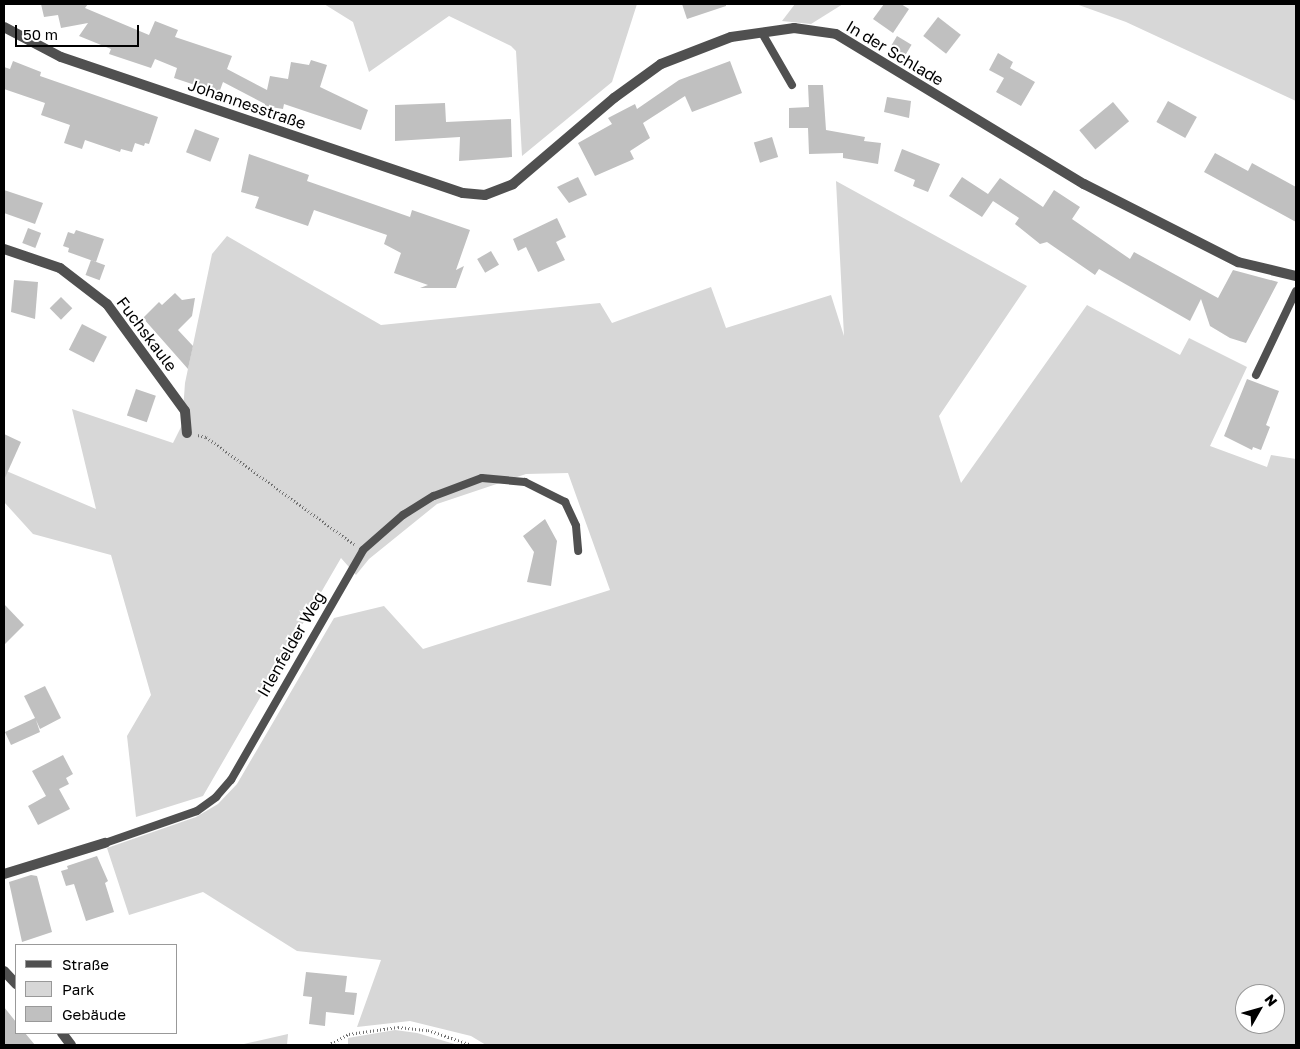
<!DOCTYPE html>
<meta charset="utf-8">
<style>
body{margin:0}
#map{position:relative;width:1300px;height:1049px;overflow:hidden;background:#fff;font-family:"Golos Text",sans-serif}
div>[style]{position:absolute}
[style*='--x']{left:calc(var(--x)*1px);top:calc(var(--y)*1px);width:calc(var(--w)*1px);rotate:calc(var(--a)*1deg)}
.green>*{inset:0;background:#d7d7d7}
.building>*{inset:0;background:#c0c0c0;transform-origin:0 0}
.path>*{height:3px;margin-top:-1.5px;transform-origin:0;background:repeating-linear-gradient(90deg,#727272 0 1px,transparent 0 3.5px)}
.service>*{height:8px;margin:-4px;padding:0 4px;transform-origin:4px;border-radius:4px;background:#505050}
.minor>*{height:10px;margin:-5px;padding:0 5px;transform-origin:5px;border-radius:5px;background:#505050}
span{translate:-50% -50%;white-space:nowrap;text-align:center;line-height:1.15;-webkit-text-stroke:4px #fff;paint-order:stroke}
.street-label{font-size:16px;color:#000}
.frame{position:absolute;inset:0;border:5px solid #000;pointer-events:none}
.legend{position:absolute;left:15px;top:944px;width:162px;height:90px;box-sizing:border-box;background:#fff;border:1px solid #999;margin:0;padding:6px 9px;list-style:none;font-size:15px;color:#000}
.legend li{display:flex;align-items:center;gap:10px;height:25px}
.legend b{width:25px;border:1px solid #999}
.north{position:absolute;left:1235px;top:984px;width:50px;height:50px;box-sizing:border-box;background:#fff;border:1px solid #999;border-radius:50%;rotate:52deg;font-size:14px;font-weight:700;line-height:20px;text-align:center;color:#000}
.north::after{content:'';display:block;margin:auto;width:18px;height:22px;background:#000;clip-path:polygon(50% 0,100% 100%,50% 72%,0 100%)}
.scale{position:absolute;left:15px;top:25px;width:124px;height:22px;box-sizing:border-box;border:2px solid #000;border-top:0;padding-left:6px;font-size:15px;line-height:18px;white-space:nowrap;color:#000;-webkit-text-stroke:4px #fff;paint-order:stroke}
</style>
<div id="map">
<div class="green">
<div style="clip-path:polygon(324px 4px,637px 4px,612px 82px,522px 156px,516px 51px,511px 46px,449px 16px,369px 72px,353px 22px)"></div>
<div style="clip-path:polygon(795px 4px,843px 4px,811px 24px,782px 21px)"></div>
<div style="clip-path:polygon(1076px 4px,1296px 4px,1296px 101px,1126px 22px)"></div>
<div style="clip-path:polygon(evenodd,836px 181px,1027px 286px,939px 416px,961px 483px,1087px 305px,1180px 355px,1189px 338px,1247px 367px,1210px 446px,1267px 467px,1271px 455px,1296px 459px,1296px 1045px,486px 1045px,471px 1036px,410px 1021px,357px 1027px,381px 960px,297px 951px,203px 892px,129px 915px,107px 848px,196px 817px,218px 804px,237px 784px,334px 618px,384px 606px,423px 649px,610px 590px,568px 473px,526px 474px,437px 504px,369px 559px,356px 575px,341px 558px,203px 796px,136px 817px,127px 736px,151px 695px,111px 555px,33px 534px,4px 502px,4px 470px,96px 509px,72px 409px,173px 443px,182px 425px,185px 383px,212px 254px,227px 236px,381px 325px,600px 303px,612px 323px,711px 287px,726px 328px,831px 295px,844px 336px,836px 181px,1245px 994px,1275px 994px,1275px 1024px,1245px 1024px,1245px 994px)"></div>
<div style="clip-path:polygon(395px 1030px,417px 1033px,458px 1045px,348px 1045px,348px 1038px)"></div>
<div style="clip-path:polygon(288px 1034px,287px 1045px,240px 1045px,248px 1043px)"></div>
</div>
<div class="building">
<div style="clip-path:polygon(41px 4px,88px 4px,85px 8px,149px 35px,155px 21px,178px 30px,175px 37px,232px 56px,227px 69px,267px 90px,270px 76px,288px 79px,291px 62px,309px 65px,311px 60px,327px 65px,320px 87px,368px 110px,361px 130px,284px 104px,283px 109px,265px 106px,265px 104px,223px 82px,219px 93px,174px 78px,177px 68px,155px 59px,151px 68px,109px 54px,111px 49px,79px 36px,88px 23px,61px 28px,58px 15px,44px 17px)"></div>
<div style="clip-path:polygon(682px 4px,726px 4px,726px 6px,687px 19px)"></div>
<div style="clip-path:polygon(884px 4px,901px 4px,909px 9px,893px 33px,873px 19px)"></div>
<div style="left:938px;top:17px;width:29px;height:24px;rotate:38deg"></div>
<div style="left:897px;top:36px;width:17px;height:14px;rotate:31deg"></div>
<div style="clip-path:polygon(998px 53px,1013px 62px,1010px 68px,1035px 82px,1021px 106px,996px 92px,1004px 78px,989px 70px)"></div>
<div style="clip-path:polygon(13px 61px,41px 72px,40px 76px,158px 117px,149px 144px,145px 143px,144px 146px,135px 143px,132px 152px,121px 149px,120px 152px,85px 140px,82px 149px,64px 143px,70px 125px,41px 115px,45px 103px,4px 89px,4px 67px,10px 69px)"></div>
<div style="clip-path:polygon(730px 61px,742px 93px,692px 112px,685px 96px,643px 123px,650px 138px,630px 151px,634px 159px,595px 176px,578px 143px,612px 124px,608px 118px,635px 104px,637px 109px,679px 80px)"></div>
<div style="clip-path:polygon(808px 85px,823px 85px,826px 130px,865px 137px,864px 141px,881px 143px,878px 164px,843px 158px,843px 153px,809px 154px,808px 128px,789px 128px,789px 108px,809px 107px)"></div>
<div style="clip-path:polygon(887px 97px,911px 101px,909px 118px,884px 112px)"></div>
<div style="left:1168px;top:101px;width:33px;height:24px;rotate:29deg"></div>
<div style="left:1113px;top:102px;width:25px;height:44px;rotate:50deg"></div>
<div style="clip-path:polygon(445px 103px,446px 122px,511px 119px,512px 157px,459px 161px,460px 137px,395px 141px,395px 105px)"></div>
<div style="left:195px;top:129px;width:26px;height:25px;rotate:21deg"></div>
<div style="left:772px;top:137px;width:21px;height:19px;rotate:73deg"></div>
<div style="clip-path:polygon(902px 149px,940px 164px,928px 192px,913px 186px,915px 180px,894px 171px)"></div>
<div style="clip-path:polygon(1215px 153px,1248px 171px,1252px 163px,1296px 187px,1296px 222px,1204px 172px)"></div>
<div style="clip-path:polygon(249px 154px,309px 175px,307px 181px,370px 203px,410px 217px,412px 210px,470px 230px,456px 270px,464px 266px,456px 288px,420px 288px,428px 285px,394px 273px,401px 253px,384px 244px,387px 235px,314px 210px,308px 226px,255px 208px,259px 197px,241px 192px)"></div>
<div style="clip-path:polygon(578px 177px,587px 195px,569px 203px,557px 187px)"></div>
<div style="clip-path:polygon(962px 177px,988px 194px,1000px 178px,1043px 207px,1054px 190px,1080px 207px,1072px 219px,1130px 259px,1134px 252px,1218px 298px,1233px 270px,1278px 282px,1246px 343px,1230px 338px,1210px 326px,1201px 299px,1190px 321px,1099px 269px,1095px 275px,1047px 242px,1040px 244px,1015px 224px,1019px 218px,993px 201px,982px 217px,949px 196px)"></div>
<div style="clip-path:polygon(4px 190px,43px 203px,35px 224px,4px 213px)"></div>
<div style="clip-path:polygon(557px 218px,566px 237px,556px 242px,565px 260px,538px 272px,526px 247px,518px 251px,513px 239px)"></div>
<div style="left:28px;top:228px;width:14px;height:16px;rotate:21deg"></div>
<div style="clip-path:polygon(76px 230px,104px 239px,96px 262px,68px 252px,69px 248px,63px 246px,68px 232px,74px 234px)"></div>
<div style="left:491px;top:251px;width:16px;height:16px;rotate:60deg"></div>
<div style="left:91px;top:260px;width:15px;height:16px;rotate:20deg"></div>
<div style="clip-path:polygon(14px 280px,38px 282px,35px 319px,11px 312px)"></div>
<div style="clip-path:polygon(175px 293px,182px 300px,195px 298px,192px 316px,178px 330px,193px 346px,188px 369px,143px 318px,159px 302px,162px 305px)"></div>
<div style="left:61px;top:297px;width:16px;height:16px;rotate:45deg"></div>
<div style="left:82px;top:324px;width:28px;height:29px;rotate:27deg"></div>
<div style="clip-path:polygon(1247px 379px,1279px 391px,1266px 425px,1270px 427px,1261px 450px,1253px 447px,1252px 450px,1224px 436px)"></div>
<div style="left:136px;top:389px;width:21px;height:28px;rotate:19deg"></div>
<div style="clip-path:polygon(4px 434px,21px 442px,4px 480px)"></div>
<div style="clip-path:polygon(545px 519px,557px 541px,551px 586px,527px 582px,534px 552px,523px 536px)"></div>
<div style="clip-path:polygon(4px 604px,24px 625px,4px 645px)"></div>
<div style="clip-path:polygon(45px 686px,61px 718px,40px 729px,36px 720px,40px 732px,11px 745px,5px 732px,35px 718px,24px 696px)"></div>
<div style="clip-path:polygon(63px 755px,73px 774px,66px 778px,69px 784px,59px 789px,70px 809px,38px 825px,28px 806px,46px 796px,32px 771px)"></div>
<div style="clip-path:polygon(97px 856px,108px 881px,105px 883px,114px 912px,86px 921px,74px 884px,66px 886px,61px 871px,68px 869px,67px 866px)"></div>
<div style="clip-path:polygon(31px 875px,37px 876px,52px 932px,22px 942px,9px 882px)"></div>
<div style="clip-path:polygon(306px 972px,347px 976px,345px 992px,357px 993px,354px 1015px,326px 1012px,325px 1026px,309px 1024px,312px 997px,303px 996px)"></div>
<div style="clip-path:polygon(4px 1007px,16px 1022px,16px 1033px,25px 1033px,35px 1045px,4px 1045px)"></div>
</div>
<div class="path">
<div style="--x:198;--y:435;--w:8;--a:14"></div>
<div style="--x:206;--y:437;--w:183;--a:35.9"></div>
<div style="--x:328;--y:1045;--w:24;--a:-28"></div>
<div style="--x:349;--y:1034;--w:49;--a:-8.1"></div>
<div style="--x:398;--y:1027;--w:30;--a:6"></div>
<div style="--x:428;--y:1030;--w:46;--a:18.8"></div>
</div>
<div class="service">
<div style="--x:762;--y:33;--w:60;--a:60"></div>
<div style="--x:1256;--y:375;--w:93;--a:-64.5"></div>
<div style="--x:105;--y:843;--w:97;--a:-19.2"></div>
<div style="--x:197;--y:811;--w:24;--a:-36"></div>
<div style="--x:216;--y:797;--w:23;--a:-49"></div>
<div style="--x:231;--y:780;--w:265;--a:-60.1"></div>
<div style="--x:363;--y:550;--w:53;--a:-41.2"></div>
<div style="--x:403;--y:515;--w:36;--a:-32"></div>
<div style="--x:434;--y:496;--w:51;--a:-20.6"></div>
<div style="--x:482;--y:478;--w:43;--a:5.3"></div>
<div style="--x:525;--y:482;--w:45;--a:26.6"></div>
<div style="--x:565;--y:502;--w:26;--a:65"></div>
<div style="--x:576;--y:526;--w:25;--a:85"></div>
</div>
<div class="minor">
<div style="--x:4;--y:27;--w:64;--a:27.8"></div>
<div style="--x:61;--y:57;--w:424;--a:18.7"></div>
<div style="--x:463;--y:193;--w:22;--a:5"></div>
<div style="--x:485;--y:195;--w:30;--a:-21"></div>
<div style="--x:513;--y:184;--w:133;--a:-40.4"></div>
<div style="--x:614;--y:98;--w:58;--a:-35.9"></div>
<div style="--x:661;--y:64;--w:75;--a:-21.1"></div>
<div style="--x:731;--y:37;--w:64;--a:-8.1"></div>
<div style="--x:794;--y:28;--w:42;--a:8.1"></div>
<div style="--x:836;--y:34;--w:290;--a:31.2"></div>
<div style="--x:1084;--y:184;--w:173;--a:26.9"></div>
<div style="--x:1238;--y:262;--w:60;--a:13.6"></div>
<div style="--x:4;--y:249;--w:59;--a:18.7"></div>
<div style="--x:60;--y:268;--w:59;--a:37.5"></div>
<div style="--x:107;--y:304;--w:132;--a:53.9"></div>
<div style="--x:185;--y:411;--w:22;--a:85"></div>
<div style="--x:4;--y:874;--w:106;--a:-17.1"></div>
<div style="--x:4;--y:971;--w:18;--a:47"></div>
<div style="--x:62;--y:1033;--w:15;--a:53"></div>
</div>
<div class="street-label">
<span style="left:895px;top:53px;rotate:31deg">In der Schlade</span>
<span style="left:247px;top:104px;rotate:19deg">Johannesstraße</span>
<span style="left:147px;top:334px;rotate:53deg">Fuchskaule</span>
<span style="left:291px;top:644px;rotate:-60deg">Irlenfelder Weg</span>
</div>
<div class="frame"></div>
<ul class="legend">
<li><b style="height:6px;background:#505050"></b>Straße</li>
<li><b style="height:14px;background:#d7d7d7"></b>Park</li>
<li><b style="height:14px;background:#c0c0c0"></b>Gebäude</li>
</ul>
<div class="north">N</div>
<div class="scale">50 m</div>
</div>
